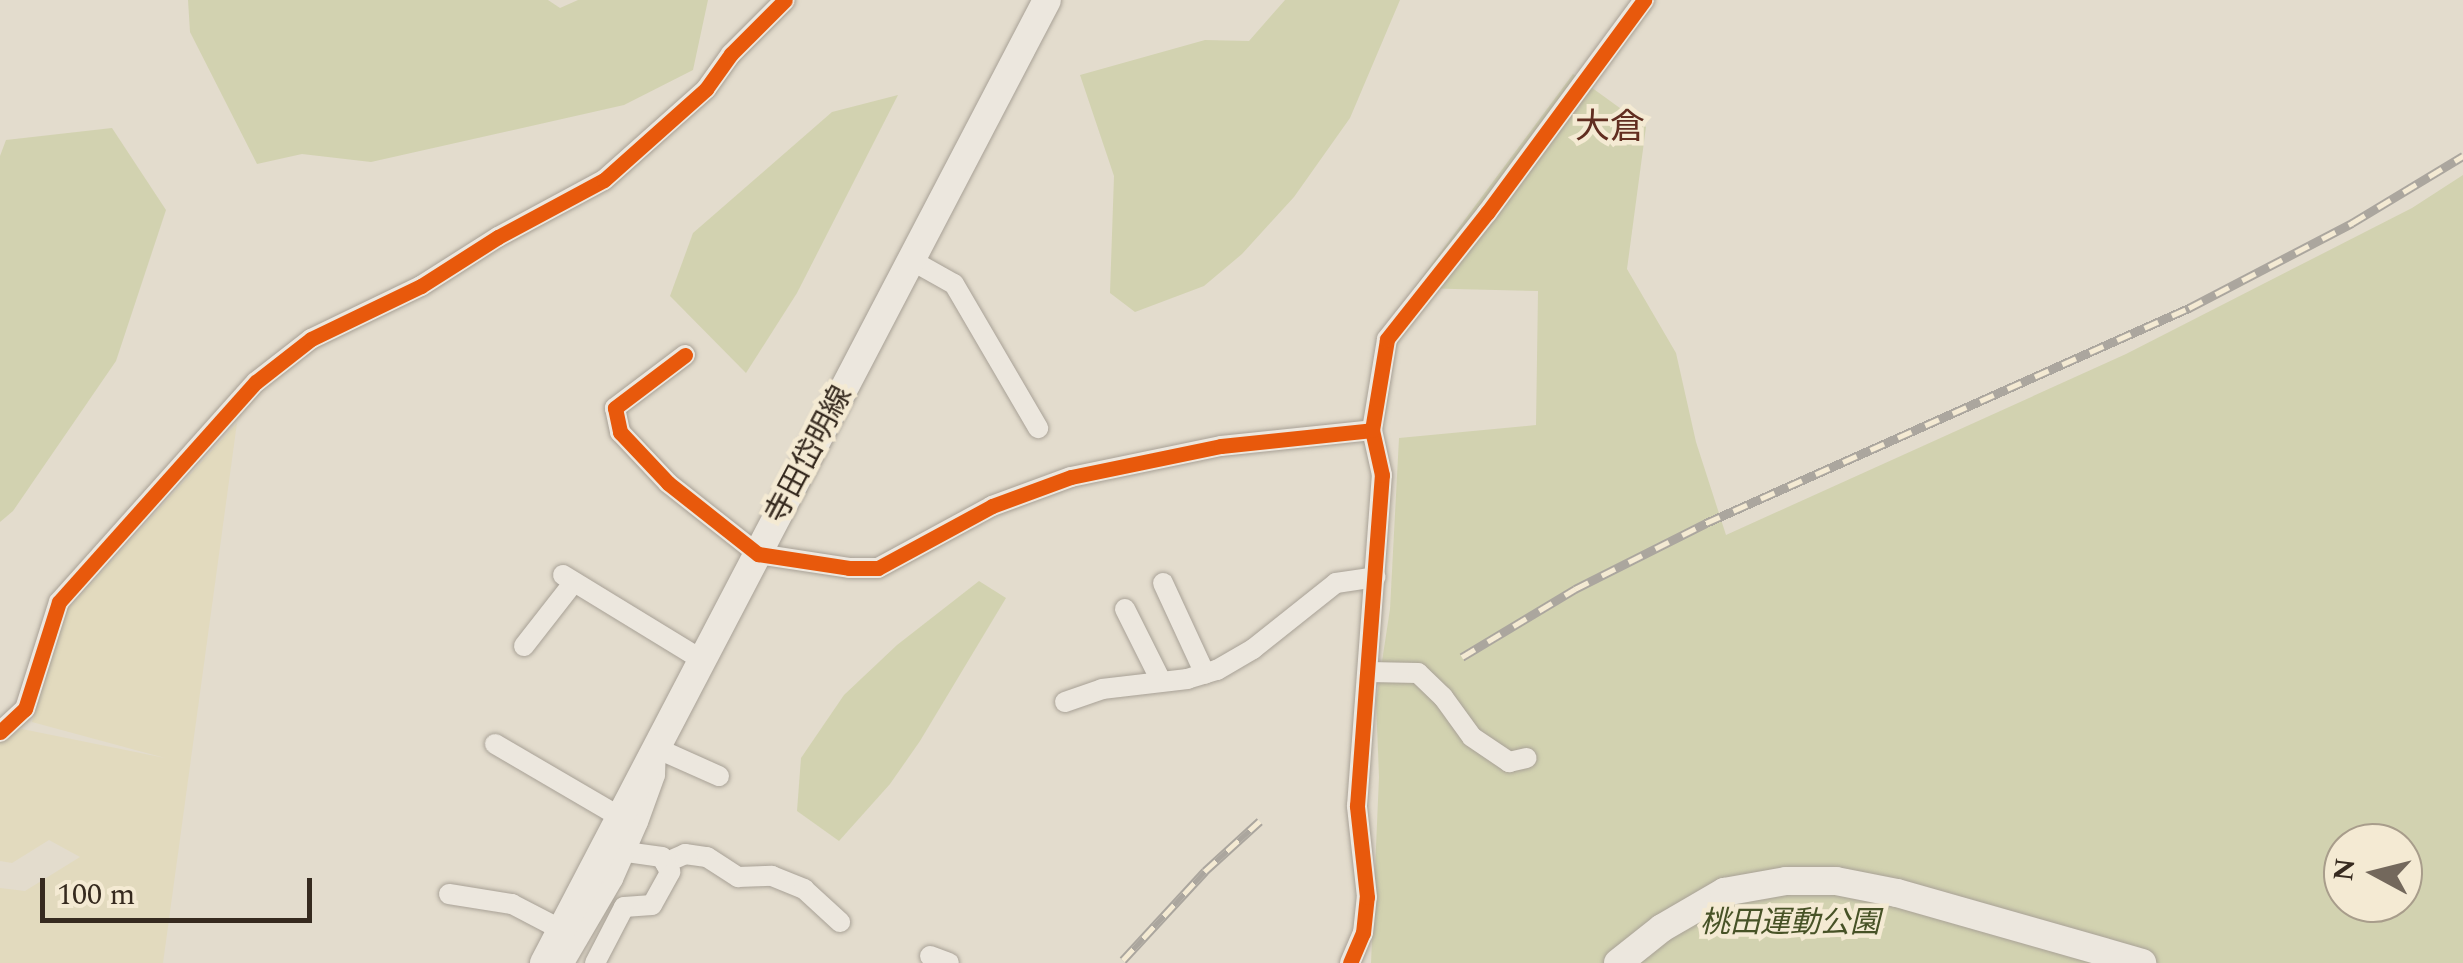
<!DOCTYPE html>
<meta charset="utf-8">
<style>
body{margin:0}
#map{position:relative;width:2463px;height:963px;overflow:hidden;background:#e3dccd;font-family:Spectral,"Noto Sans JP",serif}
div>[style]{position:absolute}
[style*='--x']{left:calc(var(--x)*1px);top:calc(var(--y)*1px);width:calc(var(--w)*1px);rotate:calc(var(--a)*1deg)}
.farmland>*{inset:0;background:#e2dabe}
.green>*{inset:0;background:#d2d2b0}
.roads{filter:drop-shadow(0 0 2px #a8a196) drop-shadow(0 0 2px #a8a196)}
.street>*{height:20px;margin:-10px;padding:0 10px;transform-origin:10px;border-radius:10px;background:#ece7de}
.secondary>*{height:28px;margin:-14px;padding:0 14px;transform-origin:14px;border-radius:14px;background:#ece7de}
.rail>*{height:9px;margin-top:-4.5px;transform-origin:0;background:repeating-linear-gradient(90deg,#f4ead3 0 15px,#aba69e 0 30px);box-sizing:border-box;border-block:2px solid #aba69e}
.cycleway>*{height:15px;margin:-7.5px;padding:0 7.5px;transform-origin:7.5px;border-radius:7.5px;background:#e8590c}
span{translate:-50% -50%;white-space:nowrap;text-align:center;line-height:1.15;-webkit-text-stroke:9px #f4ead3;paint-order:stroke}
.street-label{font-size:30px;color:#362a1f}
.park-label{font-size:30px;color:#475226;font-style:italic}
.quarter-label{font-size:35px;color:#612d20}
.north{position:absolute;left:2323px;top:823px;width:100px;height:100px;box-sizing:border-box;background:#f4ead3;border:2px solid #a89d8b;border-radius:50%;rotate:277deg;font-size:28px;font-weight:700;line-height:40px;text-align:center;color:#362a1f}
.north::after{content:'';display:block;margin:auto;width:35px;height:45px;background:#73685c;clip-path:polygon(50% 0,100% 100%,50% 72%,0 100%)}
.scale{position:absolute;left:40px;top:878px;width:272px;height:45px;box-sizing:border-box;border:5px solid #362a1f;border-top:0;padding-left:12px;font-size:30px;line-height:35px;white-space:nowrap;color:#362a1f;-webkit-text-stroke:8px #f4ead3;paint-order:stroke}
</style>
<div id="map">
<div class="farmland">
<div style="clip-path:polygon(237px 423px,163px 963px,0 963px,0 888px,25px 891px,80px 857px,49px 840px,12px 863px,0 861px,0 741px,22px 729px,165px 758px,32px 722px,67px 610px)"></div>
</div>
<div class="green">
<div style="clip-path:polygon(188px 0,548px 0,560px 8px,578px 0,708px 0,693px 70px,624px 105px,371px 162px,302px 154px,257px 164px,190px 32px)"></div>
<div style="clip-path:polygon(1285px 0,1400px 0,1350px 118px,1294px 197px,1242px 254px,1204px 286px,1135px 312px,1110px 293px,1114px 176px,1080px 75px,1205px 40px,1249px 41px)"></div>
<div style="clip-path:polygon(evenodd,1573px 74px,1646px 127px,1627px 269px,1676px 353px,1696px 442px,1726px 535px,2126px 354px,2412px 208px,2463px 175px,2463px 963px,1371px 963px,1379px 777px,1376px 701px,1390px 609px,1399px 438px,1536px 425px,1538px 291px,1414px 288px,1573px 74px,2343px 843px,2403px 843px,2403px 903px,2343px 903px,2343px 843px)"></div>
<div style="clip-path:polygon(898px 95px,797px 293px,746px 373px,670px 296px,693px 233px,832px 112px)"></div>
<div style="clip-path:polygon(112px 128px,166px 210px,116px 361px,13px 511px,0 522px,0 156px,6px 140px)"></div>
<div style="clip-path:polygon(979px 581px,1006px 598px,920px 741px,890px 784px,839px 841px,797px 811px,801px 758px,844px 695px,897px 645px)"></div>
</div>
<div class="roads">
<div class="street">
<div style="--x:911;--y:260;--w:49;--a:29.2"></div>
<div style="--x:954;--y:284;--w:167;--a:59.7"></div>
<div style="--x:685;--y:355;--w:88;--a:142.9"></div>
<div style="--x:615;--y:408;--w:25;--a:78"></div>
<div style="--x:620;--y:432;--w:70;--a:46.7"></div>
<div style="--x:668;--y:483;--w:115;--a:38.3"></div>
<div style="--x:758;--y:554;--w:92;--a:8.7"></div>
<div style="--x:849;--y:568;--w:29;--a:0"></div>
<div style="--x:878;--y:568;--w:130;--a:-28.5"></div>
<div style="--x:992;--y:506;--w:84;--a:-20.2"></div>
<div style="--x:1071;--y:477;--w:153;--a:-11.7"></div>
<div style="--x:1221;--y:446;--w:152;--a:-6"></div>
<div style="--x:563;--y:575;--w:163;--a:31.4"></div>
<div style="--x:1163;--y:583;--w:100;--a:65.2"></div>
<div style="--x:1125;--y:609;--w:80;--a:63.4"></div>
<div style="--x:524;--y:646;--w:81;--a:-52"></div>
<div style="--x:1369;--y:672;--w:49;--a:1.2"></div>
<div style="--x:1418;--y:673;--w:35;--a:44"></div>
<div style="--x:1443;--y:697;--w:49;--a:54.1"></div>
<div style="--x:1472;--y:737;--w:45;--a:34"></div>
<div style="--x:1509;--y:762;--w:18;--a:-13"></div>
<div style="--x:1065;--y:702;--w:39;--a:-19"></div>
<div style="--x:1102;--y:689;--w:86;--a:-6.7"></div>
<div style="--x:1187;--y:679;--w:31;--a:-17"></div>
<div style="--x:1217;--y:670;--w:42;--a:-30.3"></div>
<div style="--x:1253;--y:649;--w:106;--a:-38.5"></div>
<div style="--x:1336;--y:583;--w:40;--a:-8.5"></div>
<div style="--x:0;--y:732;--w:34;--a:-43"></div>
<div style="--x:25;--y:709;--w:112;--a:-72.4"></div>
<div style="--x:59;--y:602;--w:295;--a:-48.2"></div>
<div style="--x:256;--y:382;--w:70;--a:-38"></div>
<div style="--x:311;--y:339;--w:122;--a:-25.7"></div>
<div style="--x:421;--y:286;--w:91;--a:-32.5"></div>
<div style="--x:498;--y:237;--w:120;--a:-28.3"></div>
<div style="--x:604;--y:180;--w:137;--a:-41.7"></div>
<div style="--x:706;--y:89;--w:43;--a:-54.5"></div>
<div style="--x:731;--y:54;--w:76;--a:-45"></div>
<div style="--x:495;--y:744;--w:145;--a:30.3"></div>
<div style="--x:665;--y:863;--w:22;--a:-24"></div>
<div style="--x:685;--y:854;--w:22;--a:8"></div>
<div style="--x:707;--y:857;--w:37;--a:33"></div>
<div style="--x:738;--y:877;--w:34;--a:-2"></div>
<div style="--x:772;--y:876;--w:35;--a:22"></div>
<div style="--x:804;--y:889;--w:49;--a:42.5"></div>
<div style="--x:449;--y:894;--w:64;--a:9"></div>
<div style="--x:512;--y:904;--w:56;--a:27.5"></div>
<div style="--x:624;--y:907;--w:28;--a:-4"></div>
<div style="--x:652;--y:905;--w:38;--a:-61"></div>
<div style="--x:670;--y:872;--w:17;--a:-118"></div>
<div style="--x:662;--y:857;--w:37;--a:-172"></div>
<div style="--x:930;--y:956;--w:20;--a:20"></div>
<div style="--x:564;--y:963;--w:97;--a:-59.7"></div>
<div style="--x:613;--y:879;--w:62;--a:-66.3"></div>
<div style="--x:638;--y:822;--w:50;--a:-70.1"></div>
<div style="--x:655;--y:775;--w:27;--a:-88"></div>
<div style="--x:656;--y:748;--w:69;--a:24"></div>
<div style="--x:595;--y:963;--w:63;--a:-62.6"></div>
<div style="--x:1350;--y:963;--w:33;--a:-67"></div>
<div style="--x:1363;--y:933;--w:36;--a:-84"></div>
<div style="--x:1367;--y:897;--w:92;--a:-96.3"></div>
<div style="--x:1357;--y:806;--w:332;--a:-85.7"></div>
<div style="--x:1382;--y:475;--w:46;--a:-102.5"></div>
<div style="--x:1372;--y:430;--w:92;--a:-80.6"></div>
<div style="--x:1387;--y:339;--w:161;--a:-51.6"></div>
<div style="--x:1487;--y:213;--w:265;--a:-53.6"></div>
</div>
<div class="secondary">
<div style="--x:544;--y:963;--w:1086;--a:-62.42"></div>
<div style="--x:1618;--y:963;--w:56;--a:-38.5"></div>
<div style="--x:1662;--y:928;--w:72;--a:-30.1"></div>
<div style="--x:1724;--y:892;--w:63;--a:-10.1"></div>
<div style="--x:1786;--y:881;--w:50;--a:0"></div>
<div style="--x:1836;--y:881;--w:62;--a:11.1"></div>
<div style="--x:1897;--y:893;--w:255;--a:15.9"></div>
</div>
</div>
<div class="rail">
<div style="--x:1462;--y:657;--w:132;--a:-31"></div>
<div style="--x:1575;--y:589;--w:147;--a:-26.7"></div>
<div style="--x:1706;--y:523;--w:529;--a:-24"></div>
<div style="--x:2189;--y:308;--w:184;--a:-27.5"></div>
<div style="--x:2352;--y:223;--w:130;--a:-31.1"></div>
<div style="--x:1123;--y:960;--w:121;--a:-47.3"></div>
<div style="--x:1205;--y:871;--w:74;--a:-42.3"></div>
</div>
<div class="cycleway">
<div style="--x:685;--y:355;--w:88;--a:142.9"></div>
<div style="--x:615;--y:408;--w:25;--a:78"></div>
<div style="--x:620;--y:432;--w:70;--a:46.7"></div>
<div style="--x:668;--y:483;--w:115;--a:38.3"></div>
<div style="--x:758;--y:554;--w:92;--a:8.7"></div>
<div style="--x:849;--y:568;--w:29;--a:0"></div>
<div style="--x:878;--y:568;--w:130;--a:-28.5"></div>
<div style="--x:992;--y:506;--w:84;--a:-20.2"></div>
<div style="--x:1071;--y:477;--w:153;--a:-11.7"></div>
<div style="--x:1221;--y:446;--w:152;--a:-6"></div>
<div style="--x:0;--y:732;--w:34;--a:-43"></div>
<div style="--x:25;--y:709;--w:112;--a:-72.4"></div>
<div style="--x:59;--y:602;--w:295;--a:-48.2"></div>
<div style="--x:256;--y:382;--w:70;--a:-38"></div>
<div style="--x:311;--y:339;--w:122;--a:-25.7"></div>
<div style="--x:421;--y:286;--w:91;--a:-32.5"></div>
<div style="--x:498;--y:237;--w:120;--a:-28.3"></div>
<div style="--x:604;--y:180;--w:137;--a:-41.7"></div>
<div style="--x:706;--y:89;--w:43;--a:-54.5"></div>
<div style="--x:731;--y:54;--w:76;--a:-45"></div>
<div style="--x:1350;--y:963;--w:33;--a:-67"></div>
<div style="--x:1363;--y:933;--w:36;--a:-84"></div>
<div style="--x:1367;--y:897;--w:92;--a:-96.3"></div>
<div style="--x:1357;--y:806;--w:332;--a:-85.7"></div>
<div style="--x:1382;--y:475;--w:46;--a:-102.5"></div>
<div style="--x:1372;--y:430;--w:92;--a:-80.6"></div>
<div style="--x:1387;--y:339;--w:161;--a:-51.6"></div>
<div style="--x:1487;--y:213;--w:265;--a:-53.6"></div>
</div>
<div class="street-label">
<span style="left:809px;top:455px;rotate:-62deg">寺田岱明線</span>
</div>
<div class="park-label">
<span style="left:1790px;top:923px">桃田運動公園</span>
</div>
<div class="quarter-label">
<span style="left:1610px;top:128px">大倉</span>
</div>
<div class="north">N</div>
<div class="scale">100 m</div>
</div>
